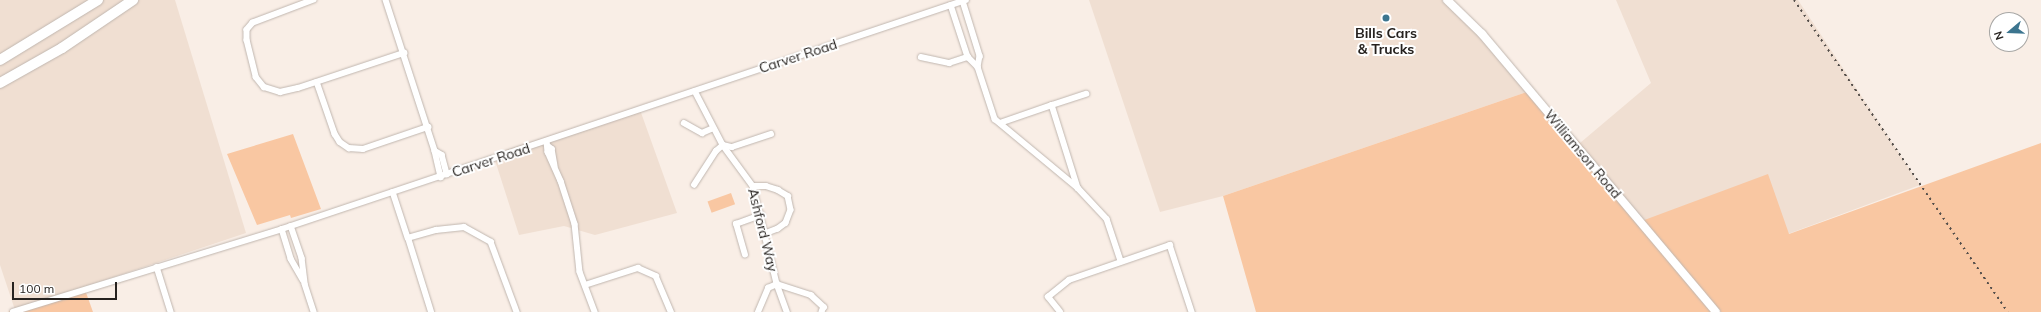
<!DOCTYPE html>
<style>
body{margin:0}
#map{position:relative;width:2041px;height:312px;overflow:hidden;background:#f9eee6;font-family:Mulish,sans-serif}
div>[style]{position:absolute}
[style*='--x']{left:calc(var(--x)*1px);top:calc(var(--y)*1px);width:calc(var(--w)*1px);rotate:calc(var(--a)*1deg)}
.built>*{inset:0;background:#f0dfd2}
.green>*{inset:0;background:#f9c7a2;transform-origin:0 0}
.roads{filter:drop-shadow(0 0 1px #c0b6af) drop-shadow(0 0 1px #c0b6af)}
.minor>*{height:5.5px;margin:-2.75px;padding:0 2.75px;transform-origin:2.75px;border-radius:2.75px;background:#fff}
.secondary>*{height:8px;margin:-4px;padding:0 4px;transform-origin:4px;border-radius:4px;background:#fff}
.motorway>*{height:10px;margin:-5px;padding:0 5px;transform-origin:5px;border-radius:5px;background:#fff}
.rail>*{height:2px;margin-top:-1px;transform-origin:0;background:repeating-linear-gradient(90deg,#544e4a 0 2px,transparent 0 6px)}
.dots>*{width:11px;height:11px;translate:-50% -50%;box-sizing:border-box;border:2px solid #fff;border-radius:50%}
span{translate:-50% -50%;white-space:nowrap;text-align:center;line-height:1.15;-webkit-text-stroke:4px #fff;paint-order:stroke}
.poi-label{font-size:14px;color:#26221f;font-weight:700}
.street-label{font-size:14px;color:#26221f}
.north{position:absolute;left:1989px;top:12px;width:40px;height:40px;box-sizing:border-box;background:#fff;border:1px solid #a8a7a5;border-radius:50%;rotate:251deg;font-size:11px;font-weight:700;line-height:16px;text-align:center;color:#26221f}
.north::after{content:'';display:block;margin:auto;width:14px;height:18px;background:#3c758f;clip-path:polygon(50% 0,100% 100%,50% 72%,0 100%)}
.scale{position:absolute;left:12px;top:282px;width:105px;height:18px;box-sizing:border-box;border:2px solid #26221f;border-top:0;padding-left:5px;font-size:12px;line-height:14px;white-space:nowrap;color:#26221f;-webkit-text-stroke:3px #fff;paint-order:stroke}
</style>
<div id="map">
<div class="built">
<div style="clip-path:polygon(0 0,175px 0,246px 233px,15px 310px,0 265px)"></div>
<div style="clip-path:polygon(1089px 0,1444px 0,1484px 32px,1530px 91px,1223px 196px,1160px 212px)"></div>
<div style="clip-path:polygon(1616px 0,1798px 0,1920px 185px,1788px 234px,1639px 222px,1580px 143px,1651px 83px)"></div>
<div style="clip-path:polygon(639px 107px,677px 213px,595px 235px,564px 226px,519px 235px,493px 154px)"></div>
</div>
<div class="green">
<div style="clip-path:polygon(1530px 91px,1580px 143px,1639px 222px,1768px 174px,1789px 234px,2041px 143px,2041px 312px,1256px 312px,1223px 196px)"></div>
<div style="clip-path:polygon(293px 134px,321px 209px,291px 218px,290px 215px,257px 225px,227px 154px)"></div>
<div style="left:731px;top:193px;width:12px;height:25px;rotate:70deg"></div>
<div style="clip-path:polygon(84px 287px,93px 312px,8px 312px)"></div>
</div>
<div class="roads">
<div class="minor">
<div style="--x:314;--y:0;--w:65;--a:159.3"></div>
<div style="--x:253;--y:23;--w:9;--a:131"></div>
<div style="--x:247;--y:30;--w:10;--a:90"></div>
<div style="--x:247;--y:40;--w:38;--a:76"></div>
<div style="--x:256;--y:77;--w:13;--a:51"></div>
<div style="--x:264;--y:87;--w:17;--a:17"></div>
<div style="--x:280;--y:92;--w:18;--a:-13"></div>
<div style="--x:298;--y:88;--w:112;--a:-18.3"></div>
<div style="--x:386;--y:0;--w:159;--a:72"></div>
<div style="--x:435;--y:151;--w:8;--a:30"></div>
<div style="--x:442;--y:155;--w:20;--a:75"></div>
<div style="--x:963;--y:1;--w:58;--a:72.8"></div>
<div style="--x:980;--y:56;--w:11;--a:100"></div>
<div style="--x:951;--y:5;--w:55;--a:71.9"></div>
<div style="--x:968;--y:57;--w:14;--a:45"></div>
<div style="--x:978;--y:67;--w:55;--a:71.9"></div>
<div style="--x:995;--y:119;--w:108;--a:39.7"></div>
<div style="--x:1078;--y:188;--w:42;--a:46.9"></div>
<div style="--x:1107;--y:219;--w:44;--a:71.6"></div>
<div style="--x:921;--y:57;--w:29;--a:12"></div>
<div style="--x:949;--y:63;--w:20;--a:-18"></div>
<div style="--x:317;--y:82;--w:55;--a:70.9"></div>
<div style="--x:335;--y:134;--w:9;--a:58"></div>
<div style="--x:340;--y:142;--w:11;--a:34"></div>
<div style="--x:349;--y:148;--w:14;--a:4"></div>
<div style="--x:363;--y:149;--w:69;--a:-18.7"></div>
<div style="--x:695;--y:91;--w:61;--a:62.6"></div>
<div style="--x:723;--y:145;--w:51;--a:53.8"></div>
<div style="--x:753;--y:186;--w:101;--a:76.2"></div>
<div style="--x:777;--y:284;--w:30;--a:70"></div>
<div style="--x:1052;--y:105;--w:36;--a:-18"></div>
<div style="--x:684;--y:123;--w:21;--a:29"></div>
<div style="--x:702;--y:133;--w:12;--a:-24"></div>
<div style="--x:1000;--y:123;--w:55;--a:-19.1"></div>
<div style="--x:1052;--y:105;--w:87;--a:72.6"></div>
<div style="--x:547;--y:141;--w:11;--a:85"></div>
<div style="--x:548;--y:152;--w:32;--a:66"></div>
<div style="--x:561;--y:181;--w:45;--a:72"></div>
<div style="--x:575;--y:224;--w:48;--a:84.1"></div>
<div style="--x:580;--y:272;--w:43;--a:69.4"></div>
<div style="--x:548;--y:146;--w:5;--a:37"></div>
<div style="--x:552;--y:149;--w:17;--a:80"></div>
<div style="--x:435;--y:151;--w:27;--a:77"></div>
<div style="--x:694;--y:185;--w:40;--a:-57.1"></div>
<div style="--x:716;--y:151;--w:9;--a:-41"></div>
<div style="--x:723;--y:145;--w:9;--a:13"></div>
<div style="--x:732;--y:147;--w:41;--a:-18.4"></div>
<div style="--x:753;--y:186;--w:13;--a:0"></div>
<div style="--x:766;--y:186;--w:13;--a:18"></div>
<div style="--x:778;--y:190;--w:12;--a:31"></div>
<div style="--x:788;--y:196;--w:14;--a:78"></div>
<div style="--x:791;--y:210;--w:14;--a:111"></div>
<div style="--x:786;--y:223;--w:10;--a:143"></div>
<div style="--x:778;--y:229;--w:14;--a:159"></div>
<div style="--x:393;--y:192;--w:48;--a:71.9"></div>
<div style="--x:291;--y:226;--w:34;--a:71"></div>
<div style="--x:302;--y:258;--w:26;--a:83"></div>
<div style="--x:305;--y:284;--w:29;--a:72"></div>
<div style="--x:282;--y:229;--w:31;--a:73"></div>
<div style="--x:291;--y:259;--w:24;--a:60"></div>
<div style="--x:745;--y:255;--w:32;--a:-106"></div>
<div style="--x:736;--y:224;--w:27;--a:-20"></div>
<div style="--x:157;--y:267;--w:47;--a:72.7"></div>
<div style="--x:585;--y:285;--w:56;--a:-17.8"></div>
<div style="--x:638;--y:268;--w:20;--a:24"></div>
<div style="--x:656;--y:276;--w:39;--a:67"></div>
<div style="--x:13;--y:312;--w:282;--a:-17.1"></div>
<div style="--x:282;--y:229;--w:721;--a:-18.51"></div>
<div style="--x:431;--y:312;--w:77;--a:-107.3"></div>
<div style="--x:408;--y:238;--w:29;--a:-16"></div>
<div style="--x:436;--y:230;--w:28;--a:-6"></div>
<div style="--x:464;--y:227;--w:31;--a:29"></div>
<div style="--x:491;--y:242;--w:75;--a:69.6"></div>
<div style="--x:758;--y:312;--w:26;--a:-67"></div>
<div style="--x:768;--y:288;--w:10;--a:-24"></div>
<div style="--x:777;--y:284;--w:36;--a:18"></div>
<div style="--x:811;--y:295;--w:18;--a:43"></div>
<div style="--x:824;--y:307;--w:5;--a:112"></div>
<div style="--x:1060;--y:312;--w:19;--a:-129"></div>
<div style="--x:1048;--y:297;--w:27;--a:-39"></div>
<div style="--x:1069;--y:280;--w:107;--a:-19.1"></div>
<div style="--x:1170;--y:245;--w:71;--a:71.8"></div>
</div>
<div class="secondary">
<div style="--x:1447;--y:0;--w:49;--a:44.2"></div>
<div style="--x:1482;--y:34;--w:363;--a:49.9"></div>
</div>
<div class="motorway">
<div style="--x:0;--y:60;--w:115;--a:-31.5"></div>
<div style="--x:0;--y:83;--w:71;--a:-29.4"></div>
<div style="--x:62;--y:48;--w:86;--a:-34.1"></div>
</div>
</div>
<div class="rail">
<div style="--x:1794;--y:0;--w:378;--a:55.6"></div>
</div>
<div class="dots">
<div style="left:1386px;top:18px;background:#3c758f"></div>
</div>
<div class="poi-label">
<span style="left:1386px;top:41px">Bills Cars<br>&amp; Trucks</span>
</div>
<div class="street-label">
<span style="left:798px;top:56px;rotate:-18deg">Carver Road</span>
<span style="left:1583px;top:154px;rotate:50deg">Williamson Road</span>
<span style="left:491px;top:160px;rotate:-18deg">Carver Road</span>
<span style="left:763px;top:230px;rotate:76deg">Ashford Way</span>
</div>
<div class="north">N</div>
<div class="scale">100 m</div>
</div>
